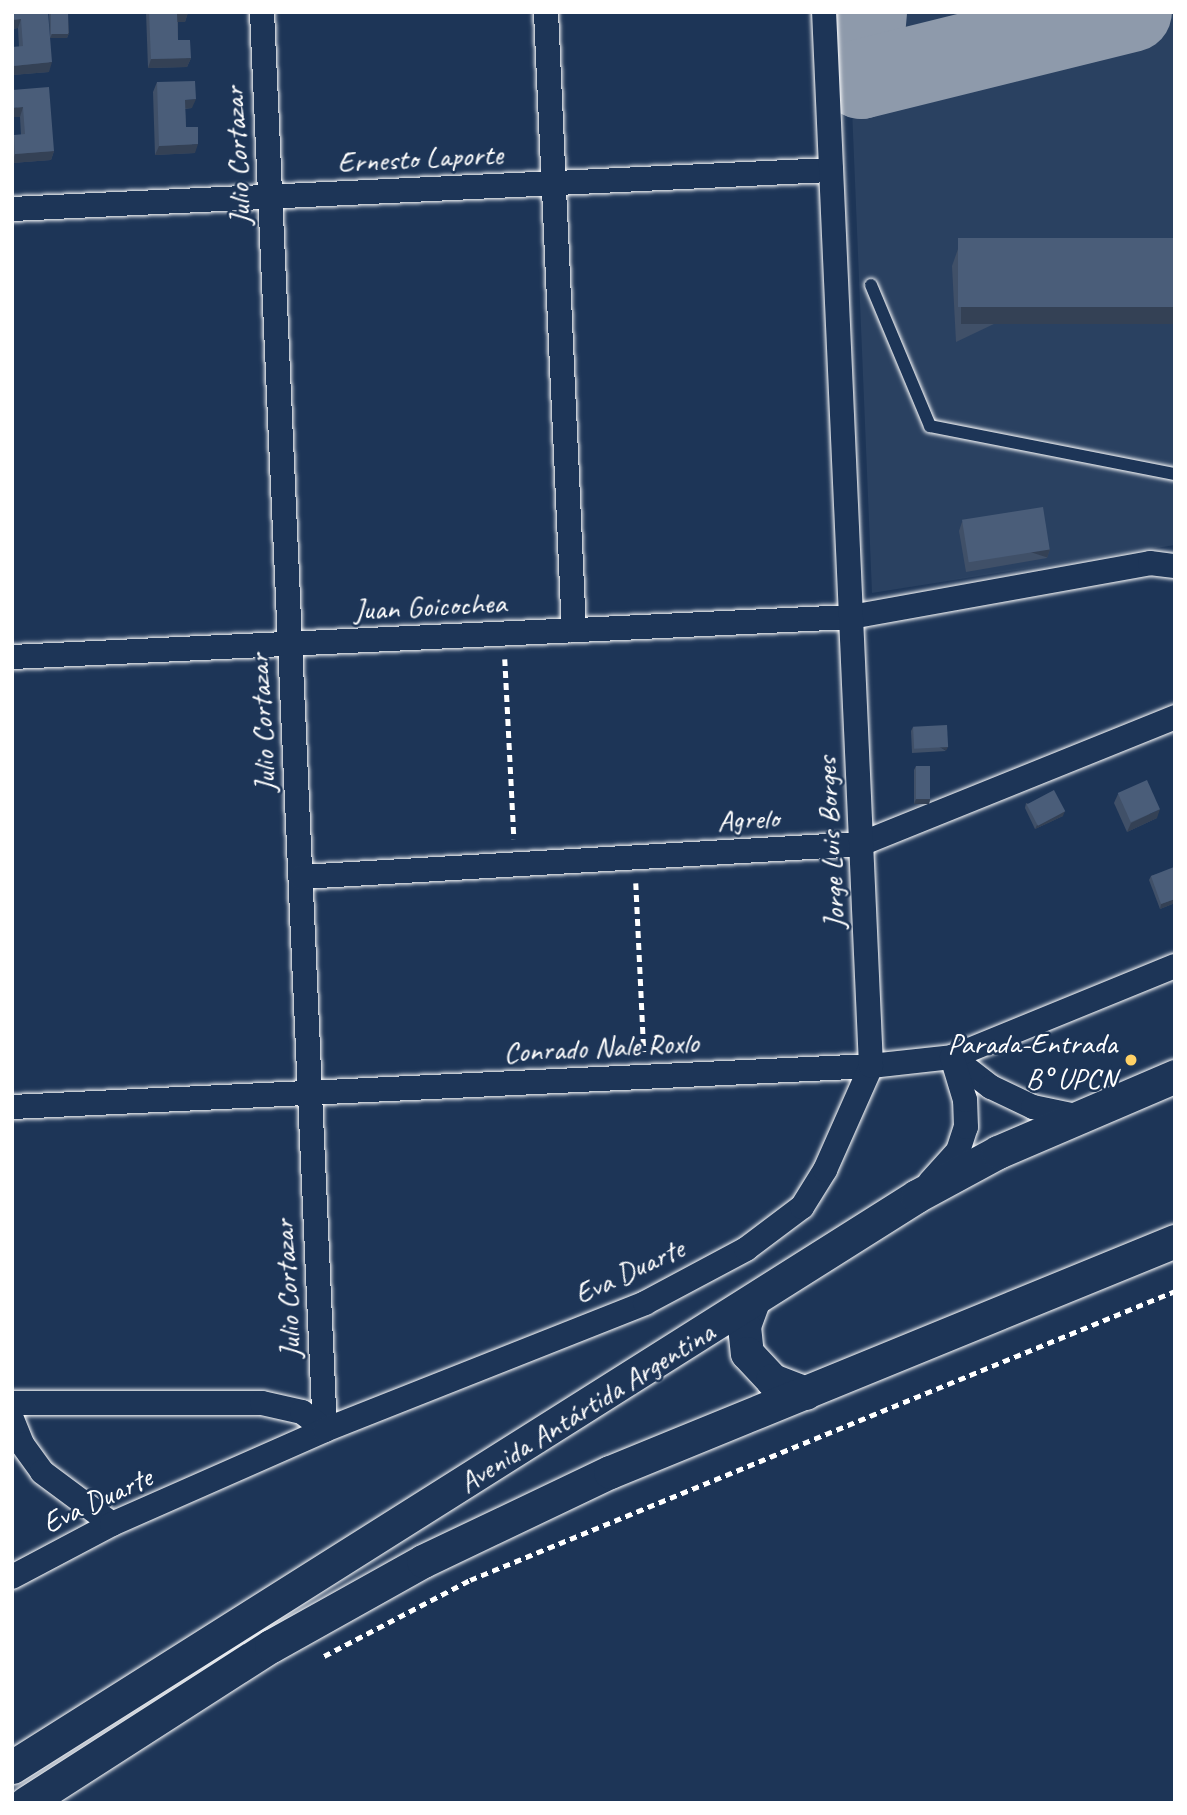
<!DOCTYPE html>
<meta charset="utf-8">
<style>
body{margin:0}
#map{position:relative;width:1187px;height:1815px;overflow:hidden;background:#1d3557;font-family:Caveat,sans-serif}
div>[style]{position:absolute}
[style*='--x']{left:calc(var(--x)*1px);top:calc(var(--y)*1px);width:calc(var(--w)*1px);rotate:calc(var(--a)*1deg)}
.built>*{inset:0;background:#2a4161}
.taxiway>*{height:80px;margin:-40px;padding:0 40px;transform-origin:40px;border-radius:40px;background:#8e9aab}
.path>*{height:4.5px;margin-top:-2.25px;transform-origin:0;background:repeating-linear-gradient(90deg,#fff 0 7px,transparent 0 12px)}
.roads{filter:drop-shadow(0 0 2px #fff) drop-shadow(0 0 2px #fff)}
.lane>*{height:12px;margin:-6px;padding:0 6px;transform-origin:6px;border-radius:6px;background:#1d3557}
.street>*{height:24px;margin:-12px;padding:0 12px;transform-origin:12px;border-radius:12px;background:#1d3557}
.secondary>*{height:33px;margin:-16.5px;padding:0 16.5px;transform-origin:16.5px;border-radius:16.5px;background:#1d3557}
.wall>*{inset:0;background:#405068}
.shaded-wall>*{inset:0;background:#344155;transform-origin:0 0}
.building>*{inset:0;background:#4a5d79;transform-origin:0 0}
.dots>*{width:19px;height:19px;translate:-50% -50%;box-sizing:border-box;border:4px solid #1d3557;border-radius:50%}
span{translate:-50% -50%;white-space:nowrap;text-align:center;line-height:1.15;-webkit-text-stroke:5px #1d3557;paint-order:stroke}
.street-label{font-size:30px;color:#fff}
.poi-label{font-size:30px;color:#fff}
.right{translate:-100% -50%;text-align:right}
.frame{position:absolute;inset:0;border:14px solid #fff;pointer-events:none}
</style>
<div id="map">
<div class="built">
<div style="clip-path:polygon(848px 12px,1175px 12px,1175px 545px,872px 593px)"></div>
</div>
<div class="taxiway">
<div style="--x:867;--y:12;--w:67;--a:95.1"></div>
<div style="--x:861;--y:79;--w:279;--a:-13.9"></div>
</div>
<div class="path">
<div style="--x:505;--y:659;--w:180;--a:87.1"></div>
<div style="--x:636;--y:883;--w:169;--a:87.3"></div>
<div style="--x:324;--y:1656;--w:165;--a:-27.5"></div>
<div style="--x:470;--y:1580;--w:762;--a:-22.29"></div>
</div>
<div class="roads">
<div class="lane">
<div style="--x:871;--y:285;--w:153;--a:67.3"></div>
<div style="--x:930;--y:426;--w:250;--a:11.1"></div>
</div>
<div class="street">
<div style="--x:262;--y:12;--w:1419;--a:87.46"></div>
<div style="--x:546;--y:12;--w:619;--a:87.41"></div>
<div style="--x:12;--y:209;--w:820;--a:-2.73"></div>
<div style="--x:12;--y:657;--w:840;--a:-2.73"></div>
<div style="--x:851;--y:617;--w:304;--a:-10.2"></div>
<div style="--x:1150;--y:563;--w:25;--a:7"></div>
<div style="--x:301;--y:877;--w:561;--a:-3.37"></div>
<div style="--x:861;--y:844;--w:339;--a:-22"></div>
<div style="--x:952;--y:1057;--w:49;--a:37.6"></div>
<div style="--x:991;--y:1087;--w:47;--a:25.5"></div>
<div style="--x:1033;--y:1107;--w:44;--a:11.8"></div>
<div style="--x:12;--y:1107;--w:860;--a:-2.73"></div>
<div style="--x:871;--y:1066;--w:81;--a:-6.3"></div>
<div style="--x:952;--y:1057;--w:241;--a:-22.2"></div>
<div style="--x:930;--y:1182;--w:42;--a:-47.9"></div>
<div style="--x:958;--y:1151;--w:25;--a:-72"></div>
<div style="--x:966;--y:1127;--w:27;--a:-92"></div>
<div style="--x:965;--y:1100;--w:45;--a:-106.8"></div>
<div style="--x:12;--y:1403;--w:250;--a:0"></div>
<div style="--x:262;--y:1403;--w:41;--a:12.7"></div>
<div style="--x:302;--y:1412;--w:29;--a:38"></div>
<div style="--x:12;--y:1419;--w:27;--a:68"></div>
<div style="--x:22;--y:1444;--w:34;--a:54"></div>
<div style="--x:42;--y:1472;--w:87;--a:36.6"></div>
<div style="--x:12;--y:1577;--w:113;--a:-27.9"></div>
<div style="--x:112;--y:1524;--w:233;--a:-23.8"></div>
<div style="--x:325;--y:1430;--w:344;--a:-21.6"></div>
<div style="--x:645;--y:1303;--w:115;--a:-28.1"></div>
<div style="--x:746;--y:1249;--w:70;--a:-36.9"></div>
<div style="--x:802;--y:1207;--w:44;--a:-58.1"></div>
<div style="--x:825;--y:1170;--w:114;--a:-66.1"></div>
<div style="--x:871;--y:1066;--w:1055;--a:-92.55"></div>
</div>
<div class="secondary">
<div style="--x:753;--y:1301;--w:27;--a:110"></div>
<div style="--x:744;--y:1326;--w:27;--a:84"></div>
<div style="--x:747;--y:1353;--w:37;--a:47"></div>
<div style="--x:772;--y:1380;--w:36;--a:21"></div>
<div style="--x:12;--y:1767;--w:1070;--a:-32.25"></div>
<div style="--x:917;--y:1196;--w:92;--a:-28.5"></div>
<div style="--x:998;--y:1152;--w:193;--a:-23.2"></div>
<div style="--x:26;--y:1803;--w:291;--a:-32.7"></div>
<div style="--x:271;--y:1646;--w:174;--a:-29.2"></div>
<div style="--x:423;--y:1561;--w:207;--a:-25.5"></div>
<div style="--x:610;--y:1472;--w:610;--a:-22.24"></div>
</div>
</div>
<div class="wall">
<div style="clip-path:polygon(12px 12px,50px 37px,49px 12px,68px 12px,69px 33px,67px 38px,50px 38px,49px 72px,12px 75px,12px 47px,19px 47px,18px 28px,12px 29px)"></div>
<div style="clip-path:polygon(146px 12px,188px 12px,185px 22px,178px 22px,178px 40px,191px 58px,187px 67px,148px 68px)"></div>
<div style="clip-path:polygon(157px 82px,192px 108px,185px 109px,186px 127px,195px 153px,155px 155px,153px 92px)"></div>
<div style="clip-path:polygon(12px 90px,54px 151px,51px 160px,12px 163px,12px 141px,14px 135px,21px 135px,20px 117px)"></div>
<div style="clip-path:polygon(1175px 238px,956px 342px,952px 266px,958px 249px)"></div>
<div style="clip-path:polygon(962px 522px,1050px 549px,1047px 558px,966px 572px,959px 531px)"></div>
<div style="clip-path:polygon(913px 727px,946px 751px,912px 753px,911px 731px)"></div>
<div style="clip-path:polygon(916px 766px,930px 799px,929px 804px,914px 804px,914px 770px)"></div>
<div style="clip-path:polygon(1118px 794px,1157px 818px,1127px 832px,1114px 803px)"></div>
<div style="clip-path:polygon(1026px 803px,1063px 816px,1035px 829px,1025px 808px)"></div>
<div style="clip-path:polygon(1175px 868px,1175px 903px,1160px 909px,1149px 880px,1151px 876px)"></div>
</div>
<div class="shaded-wall">
<div style="clip-path:polygon(177px 13px,188px 13px,185px 22px,174px 22px)"></div>
<div style="clip-path:polygon(21px 19px,18px 28px,12px 29px,12px 20px)"></div>
<div style="clip-path:polygon(69px 33px,67px 38px,50px 38px,52px 34px)"></div>
<div style="clip-path:polygon(191px 58px,187px 67px,148px 68px,151px 59px)"></div>
<div style="clip-path:polygon(52px 62px,49px 72px,12px 75px,13px 66px)"></div>
<div style="clip-path:polygon(196px 99px,192px 108px,181px 109px,185px 100px)"></div>
<div style="clip-path:polygon(23px 107px,20px 117px,12px 117px,12px 108px)"></div>
<div style="clip-path:polygon(198px 144px,195px 153px,155px 155px,159px 146px)"></div>
<div style="clip-path:polygon(54px 151px,51px 160px,12px 163px,15px 154px)"></div>
<div style="left:1175px;top:307px;width:17px;height:214px;rotate:90deg"></div>
<div style="left:1050px;top:549px;width:9px;height:81px;rotate:108deg"></div>
<div style="left:948px;top:747px;width:4px;height:34px;rotate:117deg"></div>
<div style="clip-path:polygon(916px 799px,930px 799px,929px 804px,914px 804px)"></div>
<div style="clip-path:polygon(1160px 809px,1157px 818px,1127px 832px,1131px 823px)"></div>
<div style="clip-path:polygon(1065px 811px,1063px 816px,1035px 829px,1037px 825px)"></div>
<div style="clip-path:polygon(1175px 899px,1175px 903px,1160px 909px,1161px 904px)"></div>
</div>
<div class="building">
<div style="clip-path:polygon(12px 12px,48px 12px,52px 62px,13px 66px,12px 47px,23px 46px,21px 19px,12px 20px)"></div>
<div style="left:51px;top:12px;width:17px;height:22px"></div>
<div style="clip-path:polygon(149px 12px,188px 12px,177px 13px,178px 40px,190px 40px,191px 58px,151px 59px)"></div>
<div style="clip-path:polygon(195px 81px,196px 99px,185px 100px,186px 127px,198px 127px,198px 144px,159px 146px,157px 82px)"></div>
<div style="clip-path:polygon(49px 87px,54px 151px,15px 154px,14px 135px,25px 134px,23px 107px,12px 108px,12px 90px)"></div>
<div style="left:1175px;top:238px;width:69px;height:217px;rotate:90deg"></div>
<div style="left:1043px;top:507px;width:43px;height:82px;rotate:81deg"></div>
<div style="left:947px;top:725px;width:22px;height:34px;rotate:87deg"></div>
<div style="left:916px;top:766px;width:14px;height:33px"></div>
<div style="left:1147px;top:780px;width:32px;height:32px;rotate:66deg"></div>
<div style="left:1054px;top:790px;width:24px;height:31px;rotate:62deg"></div>
<div style="clip-path:polygon(1174px 867px,1175px 899px,1161px 904px,1151px 876px)"></div>
</div>
<div class="dots">
<div style="left:1131px;top:1060px;background:#ffd166"></div>
</div>
<div class="street-label">
<span style="left:237px;top:156px;rotate:-93deg">Julio Cortazar</span>
<span style="left:420px;top:158px;rotate:-3deg">Ernesto Laporte</span>
<span style="left:430px;top:606px;rotate:-3deg">Juan Goicochea</span>
<span style="left:262px;top:723px;rotate:-93deg">Julio Cortazar</span>
<span style="left:748px;top:819px;rotate:-3deg">Agrelo</span>
<span style="left:830px;top:843px;rotate:-93deg">Jorge Luis Borges</span>
<span style="left:601px;top:1047px;rotate:-3deg">Conrado Nale Roxlo</span>
<span style="left:629px;top:1271px;rotate:-25deg">Eva Duarte</span>
<span style="left:287px;top:1289px;rotate:-93deg">Julio Cortazar</span>
<span style="left:586px;top:1407px;rotate:-32deg">Avenida Antártida Argentina</span>
<span style="left:97px;top:1500px;rotate:-25deg">Eva Duarte</span>
</div>
<div class="poi-label">
<span class="right" style="left:1117px;top:1060px">Parada-Entrada<br>B° UPCN</span>
</div>
<div class="frame"></div>
</div>
